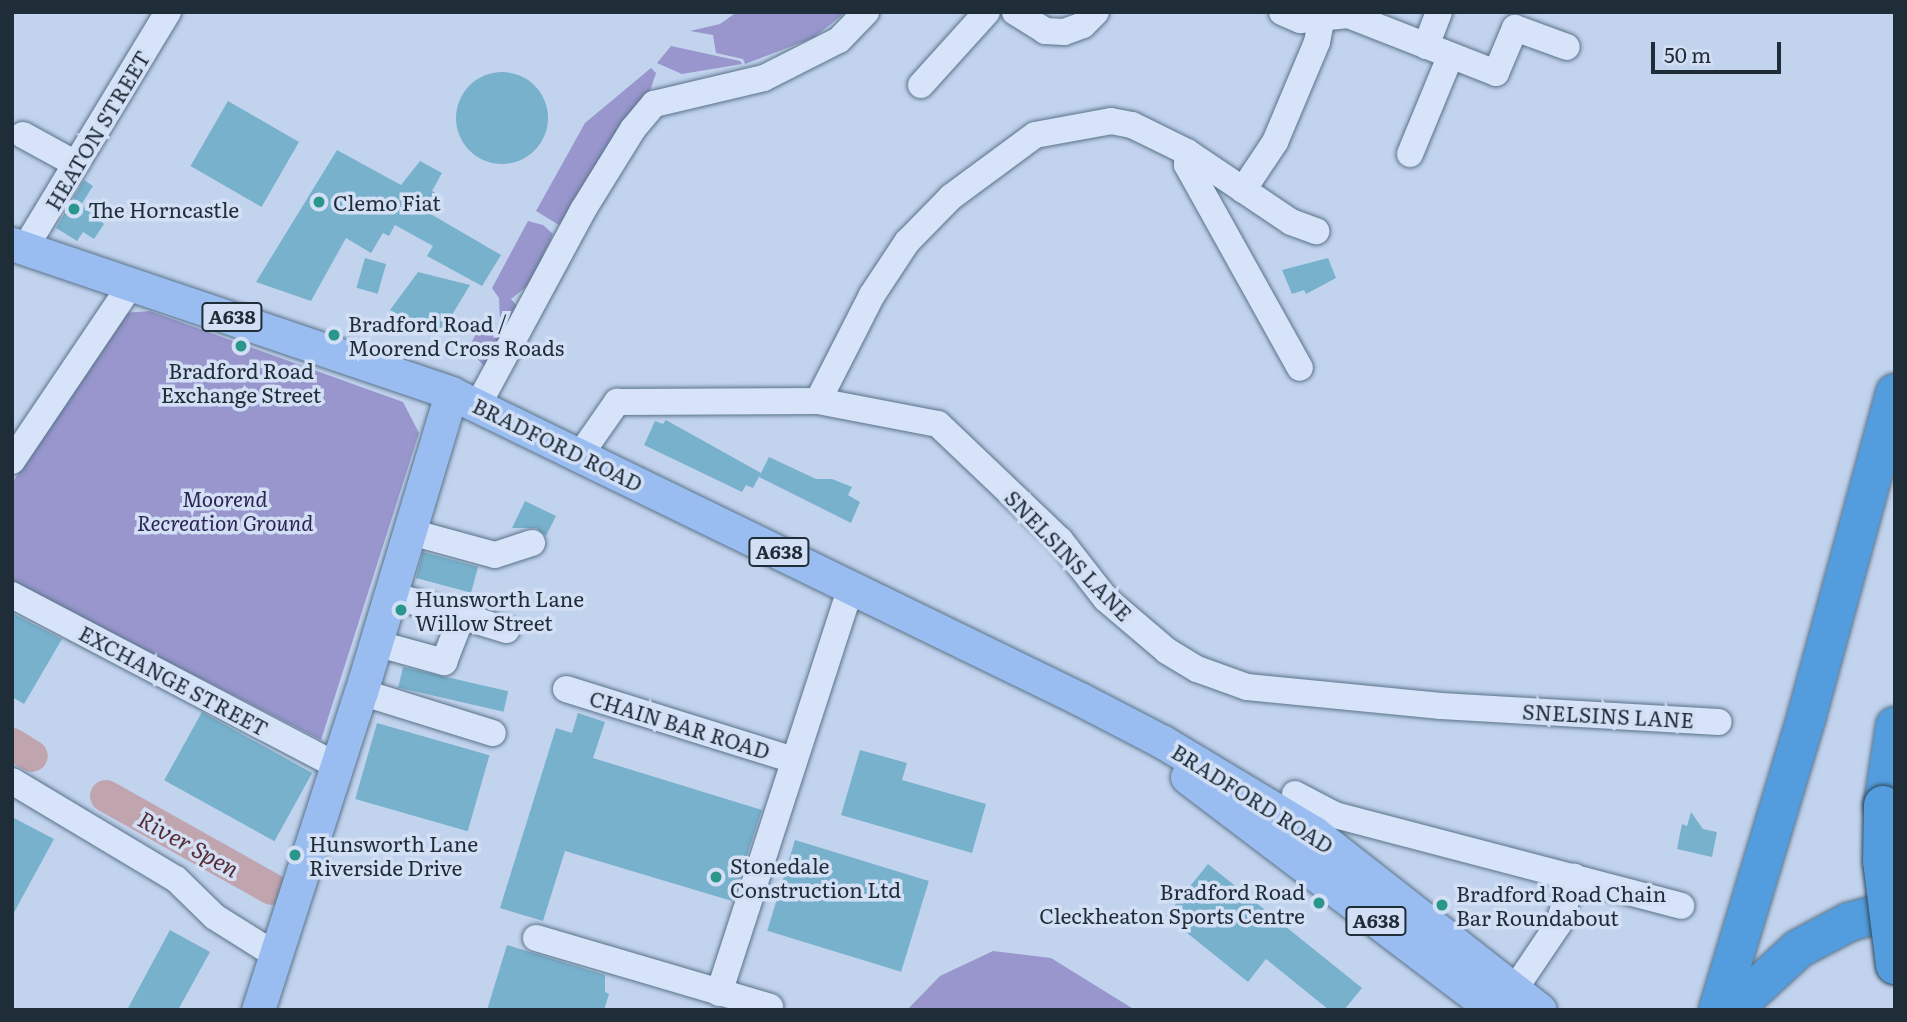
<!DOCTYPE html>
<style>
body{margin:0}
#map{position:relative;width:1907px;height:1022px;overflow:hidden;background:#c2d3ee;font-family:Literata,serif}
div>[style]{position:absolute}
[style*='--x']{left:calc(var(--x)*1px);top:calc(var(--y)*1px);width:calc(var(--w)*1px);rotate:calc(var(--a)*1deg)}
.green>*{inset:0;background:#9896cc}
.river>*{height:32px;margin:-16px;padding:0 16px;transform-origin:16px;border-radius:16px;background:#c0a5af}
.building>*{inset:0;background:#78b1cc;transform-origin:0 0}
.round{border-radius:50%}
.roads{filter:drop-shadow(0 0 2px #597388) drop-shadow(0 0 2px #597388)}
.minor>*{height:26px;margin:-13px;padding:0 13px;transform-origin:13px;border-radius:13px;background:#d6e3f9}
.major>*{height:33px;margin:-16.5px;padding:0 16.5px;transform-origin:16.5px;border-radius:16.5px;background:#9abdf1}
.highway>*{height:38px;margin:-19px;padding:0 19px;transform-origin:19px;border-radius:19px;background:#539cdd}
.bridges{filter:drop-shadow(0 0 2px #2e4655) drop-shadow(0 0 2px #2e4655)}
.highway-bridge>*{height:38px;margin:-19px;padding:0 19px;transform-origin:19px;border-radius:19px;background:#539cdd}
.dots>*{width:19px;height:19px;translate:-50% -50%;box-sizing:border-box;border:4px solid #d2dff5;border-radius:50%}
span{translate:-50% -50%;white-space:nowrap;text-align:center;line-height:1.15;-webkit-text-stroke:7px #d2dff5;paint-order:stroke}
.shield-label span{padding:2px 5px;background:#d2dff5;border:2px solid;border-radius:5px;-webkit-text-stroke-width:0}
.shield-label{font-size:19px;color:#1e2d37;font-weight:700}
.street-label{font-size:21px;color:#1e2d37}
.poi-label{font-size:21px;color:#1e2d37}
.left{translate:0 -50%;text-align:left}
.right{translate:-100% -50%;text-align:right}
.park-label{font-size:21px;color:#2c2454;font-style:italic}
.water-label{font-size:23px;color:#572d33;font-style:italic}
.frame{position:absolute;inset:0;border:14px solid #1e2d37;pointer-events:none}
.scale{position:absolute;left:1651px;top:42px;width:130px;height:32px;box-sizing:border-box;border:4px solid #1e2d37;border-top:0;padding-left:9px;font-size:21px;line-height:24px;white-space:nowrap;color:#1e2d37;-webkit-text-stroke:5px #d2dff5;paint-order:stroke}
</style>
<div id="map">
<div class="green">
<div style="clip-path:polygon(737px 12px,846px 12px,813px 38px,745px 64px,743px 59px,716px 53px,713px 35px,690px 31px,720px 24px)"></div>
<div style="clip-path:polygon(671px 46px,740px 61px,742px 64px,682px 74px,657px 63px)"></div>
<div style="clip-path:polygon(651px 68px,656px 73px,651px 88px,559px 225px,536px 211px,585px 123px)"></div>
<div style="clip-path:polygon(528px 221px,543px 225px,553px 234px,531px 283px,511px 299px,518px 307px,508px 325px,503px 320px,498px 330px,504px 344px,485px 367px,468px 349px,477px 332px,496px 329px,500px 320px,499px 298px,492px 288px)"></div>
<div style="clip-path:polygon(150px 311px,403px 402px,419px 433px,321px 740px,12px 582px,12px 483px,124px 313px)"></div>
<div style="clip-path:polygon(993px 951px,1051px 958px,1135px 1010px,907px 1010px,940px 976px)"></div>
</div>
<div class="river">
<div style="--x:12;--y:744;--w:23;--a:31"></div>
<div style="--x:106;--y:796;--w:190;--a:29.3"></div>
</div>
<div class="building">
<div class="round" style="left:456px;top:72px;width:92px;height:92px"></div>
<div style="left:228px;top:101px;width:82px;height:75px;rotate:30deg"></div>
<div style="clip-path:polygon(337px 150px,401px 185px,420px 161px,442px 173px,432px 191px,439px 195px,429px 213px,501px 255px,482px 286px,427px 256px,433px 246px,395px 225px,389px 236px,383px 233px,371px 253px,346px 238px,311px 301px,256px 282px)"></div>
<div style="clip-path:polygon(84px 180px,93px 186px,81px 205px,104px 224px,94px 239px,83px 232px,77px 241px,56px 228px)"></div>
<div style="left:365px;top:258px;width:22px;height:31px;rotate:16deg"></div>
<div style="clip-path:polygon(1328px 258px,1336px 278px,1306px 294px,1304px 290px,1292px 294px,1282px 270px)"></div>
<div style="clip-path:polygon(418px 272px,470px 285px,440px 335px,390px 310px)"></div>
<div style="clip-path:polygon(666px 420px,761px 473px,753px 488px,746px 485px,742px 492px,644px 445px,655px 421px,663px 424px)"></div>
<div style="clip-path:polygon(769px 457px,816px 479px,832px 479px,852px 487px,848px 495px,860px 502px,851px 523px,759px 477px)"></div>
<div style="clip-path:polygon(525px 501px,556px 516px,546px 536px,536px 528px,512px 528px)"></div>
<div style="left:423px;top:552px;width:57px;height:27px;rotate:15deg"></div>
<div style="clip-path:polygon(12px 613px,62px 639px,24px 704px,12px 697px)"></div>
<div style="left:403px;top:667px;width:108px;height:21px;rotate:13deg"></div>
<div style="left:202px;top:712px;width:126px;height:78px;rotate:29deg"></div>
<div style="clip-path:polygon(578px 713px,605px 722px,593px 758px,762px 810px,732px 901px,565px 851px,543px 921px,500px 908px,556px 728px,572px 733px)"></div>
<div style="left:377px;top:723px;width:117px;height:79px;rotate:16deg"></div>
<div style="clip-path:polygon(860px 750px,907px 763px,902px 780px,986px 804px,972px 853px,841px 815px)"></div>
<div style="clip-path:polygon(1691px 812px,1703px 829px,1717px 832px,1712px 857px,1677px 849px,1682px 824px,1687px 826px)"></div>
<div style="clip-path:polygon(12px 817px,54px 839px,12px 916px)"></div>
<div style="left:795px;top:840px;width:140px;height:95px;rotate:17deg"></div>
<div style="clip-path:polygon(1208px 864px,1362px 988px,1344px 1010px,1329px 1010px,1266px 959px,1248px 982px,1166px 916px)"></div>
<div style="clip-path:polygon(170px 930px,210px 952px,178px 1010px,127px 1010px)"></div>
<div style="clip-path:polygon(507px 945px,605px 975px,605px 992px,609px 994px,604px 1010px,487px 1010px)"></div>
</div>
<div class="roads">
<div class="minor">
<div style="--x:1015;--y:12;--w:36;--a:32"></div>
<div style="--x:1045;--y:31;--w:19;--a:3"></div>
<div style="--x:1064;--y:32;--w:20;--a:-20"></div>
<div style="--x:1083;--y:25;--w:18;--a:-45"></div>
<div style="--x:1282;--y:12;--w:20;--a:24"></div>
<div style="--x:1300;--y:20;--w:48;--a:-5.9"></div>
<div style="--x:1348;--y:15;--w:159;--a:21.4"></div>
<div style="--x:1496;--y:73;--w:49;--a:-67.1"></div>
<div style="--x:1515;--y:28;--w:55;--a:20.1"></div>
<div style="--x:1426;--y:46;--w:36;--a:-69"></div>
<div style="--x:921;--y:85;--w:98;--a:-47.9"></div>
<div style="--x:23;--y:135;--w:60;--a:28.7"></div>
<div style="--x:1187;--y:152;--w:13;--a:90"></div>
<div style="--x:1187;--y:165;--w:232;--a:60.9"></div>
<div style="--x:1410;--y:154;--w:105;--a:-67.6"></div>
<div style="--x:1243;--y:190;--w:58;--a:-56.3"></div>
<div style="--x:1275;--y:142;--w:108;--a:-67.2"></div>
<div style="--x:1317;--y:42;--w:31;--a:-79"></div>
<div style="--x:25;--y:248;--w:276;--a:-58.8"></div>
<div style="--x:818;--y:401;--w:119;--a:-63"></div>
<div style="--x:872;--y:295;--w:64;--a:-56.6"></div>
<div style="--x:907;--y:242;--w:63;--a:-45.6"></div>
<div style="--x:951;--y:197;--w:104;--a:-36.4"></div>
<div style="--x:1035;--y:135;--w:77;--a:-10.4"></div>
<div style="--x:1111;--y:121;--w:21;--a:11"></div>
<div style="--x:1132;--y:125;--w:61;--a:26.1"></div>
<div style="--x:1187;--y:152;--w:125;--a:33.9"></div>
<div style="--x:1291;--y:222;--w:27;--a:20"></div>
<div style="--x:478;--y:405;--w:221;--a:-61.7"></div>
<div style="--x:583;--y:210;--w:95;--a:-58.3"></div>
<div style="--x:633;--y:129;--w:33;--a:-50"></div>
<div style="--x:654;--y:104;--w:113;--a:-13.3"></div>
<div style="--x:764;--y:78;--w:84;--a:-26.9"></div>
<div style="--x:839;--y:40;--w:39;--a:-46"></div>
<div style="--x:580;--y:455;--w:65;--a:-55.1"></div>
<div style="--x:617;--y:402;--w:201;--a:-0.3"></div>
<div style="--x:818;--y:401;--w:122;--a:10.9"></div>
<div style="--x:938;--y:424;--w:168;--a:43.6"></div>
<div style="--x:1060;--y:540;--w:75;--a:52.1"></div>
<div style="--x:1106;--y:599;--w:80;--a:40.4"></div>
<div style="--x:1167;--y:651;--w:35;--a:31"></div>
<div style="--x:1197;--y:669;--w:53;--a:19.8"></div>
<div style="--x:1247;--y:687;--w:195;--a:5.6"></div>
<div style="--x:1441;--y:706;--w:278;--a:3.3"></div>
<div style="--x:12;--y:461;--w:215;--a:-56"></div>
<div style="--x:407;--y:531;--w:91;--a:15.3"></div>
<div style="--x:495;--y:555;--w:39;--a:-18"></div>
<div style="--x:389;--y:594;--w:123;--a:17"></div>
<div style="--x:12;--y:595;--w:366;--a:27.7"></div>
<div style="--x:375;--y:643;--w:72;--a:15.4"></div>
<div style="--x:444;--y:662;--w:49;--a:-68.6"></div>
<div style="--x:566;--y:689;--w:239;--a:17.3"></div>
<div style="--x:361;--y:692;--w:138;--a:17.3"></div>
<div style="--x:12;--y:781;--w:191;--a:30.9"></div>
<div style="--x:176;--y:879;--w:54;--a:44.3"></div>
<div style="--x:215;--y:917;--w:70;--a:32.1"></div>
<div style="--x:1295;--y:794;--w:45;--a:27.7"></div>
<div style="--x:1335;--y:815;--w:358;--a:14.7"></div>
<div style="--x:536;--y:938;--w:244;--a:16.4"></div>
<div style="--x:719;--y:993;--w:427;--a:-72"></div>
<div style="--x:1504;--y:1005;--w:97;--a:-56"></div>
<div style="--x:1558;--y:925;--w:51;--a:-71.6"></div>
</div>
<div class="major">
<div style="--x:12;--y:244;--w:464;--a:18.7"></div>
<div style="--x:451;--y:393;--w:699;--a:25.94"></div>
<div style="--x:1080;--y:699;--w:93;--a:27.4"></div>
<div style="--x:1163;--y:742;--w:175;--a:31"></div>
<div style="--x:1313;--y:832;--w:288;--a:38.1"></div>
<div style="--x:1187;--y:777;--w:385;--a:37.2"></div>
<div style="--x:258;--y:1010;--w:334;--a:-72.1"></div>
<div style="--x:361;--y:692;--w:312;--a:-73.2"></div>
</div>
<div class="highway">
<div style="--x:1883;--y:805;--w:80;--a:-81.4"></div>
<div style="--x:1718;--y:1010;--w:308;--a:-73.2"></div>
<div style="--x:1807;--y:715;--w:334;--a:-74.7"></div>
<div style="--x:1732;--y:1010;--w:90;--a:-42.7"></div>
<div style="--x:1798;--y:949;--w:58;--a:-27.9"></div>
<div style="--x:1849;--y:922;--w:48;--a:-15.8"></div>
</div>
</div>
<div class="bridges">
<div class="highway-bridge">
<div style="--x:1883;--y:805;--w:56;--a:91"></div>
<div style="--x:1882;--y:861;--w:105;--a:82.9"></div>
</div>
</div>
<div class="dots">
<div style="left:319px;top:202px;background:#2a968c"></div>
<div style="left:74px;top:209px;background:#2a968c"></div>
<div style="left:334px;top:335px;background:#2a968c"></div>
<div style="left:241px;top:346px;background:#2a968c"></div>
<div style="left:401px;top:610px;background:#2a968c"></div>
<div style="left:295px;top:855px;background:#2a968c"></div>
<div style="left:716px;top:877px;background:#2a968c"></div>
<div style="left:1319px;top:903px;background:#2a968c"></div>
<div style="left:1442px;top:905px;background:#2a968c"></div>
</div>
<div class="shield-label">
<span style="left:232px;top:317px">A638</span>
<span style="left:779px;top:552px">A638</span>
<span style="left:1376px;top:921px">A638</span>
</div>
<div class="street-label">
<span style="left:97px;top:130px;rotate:-59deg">HEATON STREET</span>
<span style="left:558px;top:444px;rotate:26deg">BRADFORD ROAD</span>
<span style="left:1069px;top:555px;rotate:46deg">SNELSINS LANE</span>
<span style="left:174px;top:680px;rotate:28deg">EXCHANGE STREET</span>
<span style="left:1608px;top:715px;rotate:3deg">SNELSINS LANE</span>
<span style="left:680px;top:724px;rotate:17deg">CHAIN BAR ROAD</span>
<span style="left:1253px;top:798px;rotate:32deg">BRADFORD ROAD</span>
</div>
<div class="poi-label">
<span class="left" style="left:333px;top:202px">Clemo Fiat</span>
<span class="left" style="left:88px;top:209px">The Horncastle</span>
<span class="left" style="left:348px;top:335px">Bradford Road /<br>Moorend Cross Roads</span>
<span style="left:241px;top:382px">Bradford Road<br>Exchange Street</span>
<span class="left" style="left:415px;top:610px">Hunsworth Lane<br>Willow Street</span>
<span class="left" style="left:309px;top:855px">Hunsworth Lane<br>Riverside Drive</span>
<span class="left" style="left:730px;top:877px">Stonedale<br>Construction Ltd</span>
<span class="right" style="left:1305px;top:903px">Bradford Road<br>Cleckheaton Sports Centre</span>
<span class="left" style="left:1456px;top:905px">Bradford Road Chain<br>Bar Roundabout</span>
</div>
<div class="park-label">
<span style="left:225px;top:510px">Moorend<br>Recreation Ground</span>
</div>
<div class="water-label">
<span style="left:189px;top:843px;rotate:29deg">River Spen</span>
</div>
<div class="frame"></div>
<div class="scale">50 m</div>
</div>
